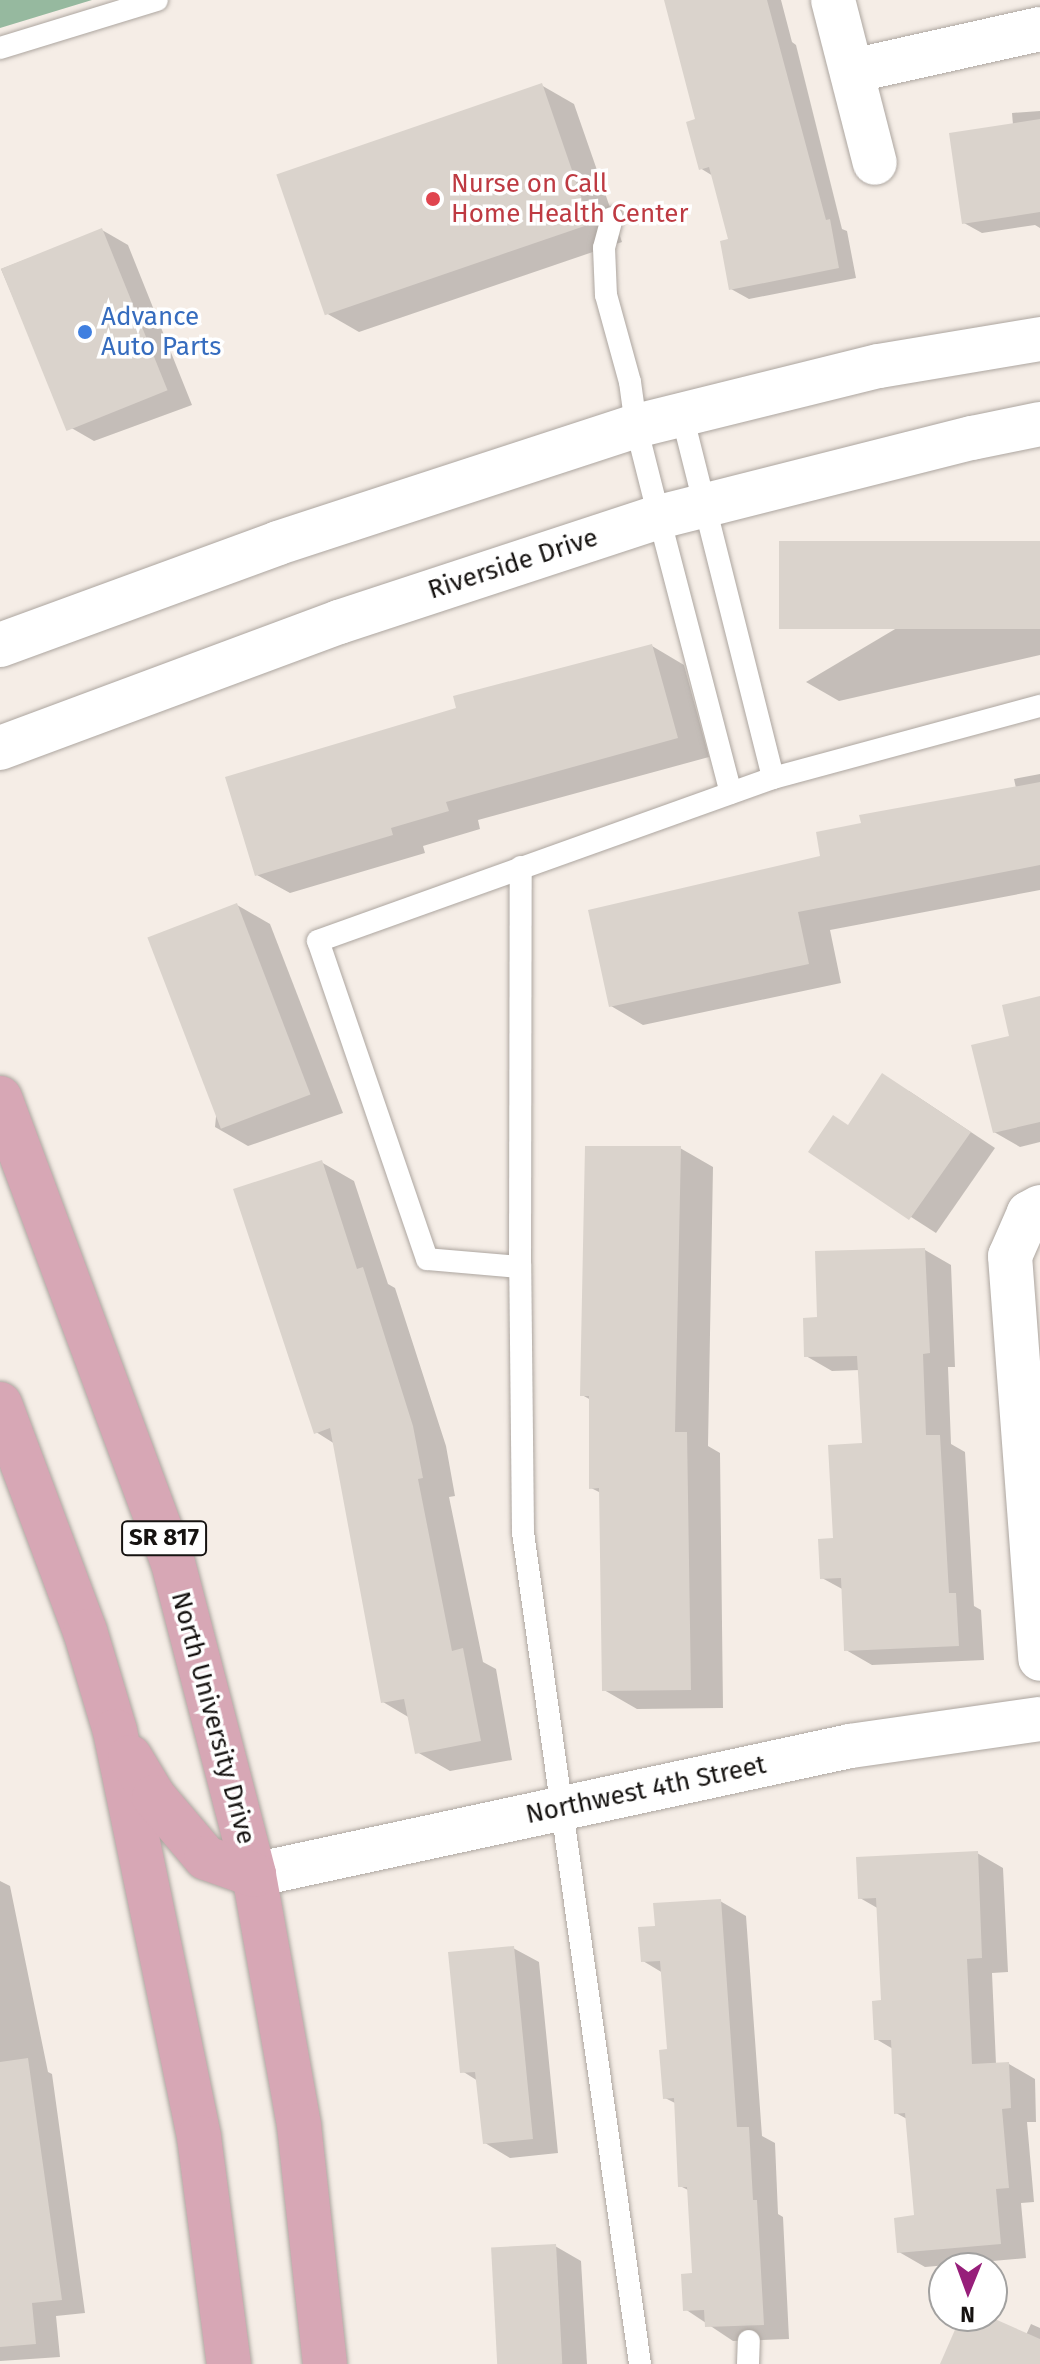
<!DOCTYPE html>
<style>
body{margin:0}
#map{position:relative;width:1040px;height:2364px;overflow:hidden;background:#f5ede6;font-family:"Fira Sans",sans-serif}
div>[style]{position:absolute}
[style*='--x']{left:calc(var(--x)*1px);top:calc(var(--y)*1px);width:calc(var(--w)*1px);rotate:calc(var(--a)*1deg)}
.forest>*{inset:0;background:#96b99f}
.shadow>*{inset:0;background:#0003}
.building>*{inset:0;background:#dad3cc;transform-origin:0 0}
.roads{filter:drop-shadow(0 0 2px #ada6a0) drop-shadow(0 0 2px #ada6a0)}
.service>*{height:22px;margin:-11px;padding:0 11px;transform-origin:11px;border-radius:11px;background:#fff}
.minor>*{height:44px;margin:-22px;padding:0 22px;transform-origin:22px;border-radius:22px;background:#fff}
.tertiary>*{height:44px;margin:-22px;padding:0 22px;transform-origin:22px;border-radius:22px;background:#fff}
.primary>*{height:44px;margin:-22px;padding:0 22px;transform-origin:22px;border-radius:22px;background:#d7a7b5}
.dots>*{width:22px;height:22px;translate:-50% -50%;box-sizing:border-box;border:4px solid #fff;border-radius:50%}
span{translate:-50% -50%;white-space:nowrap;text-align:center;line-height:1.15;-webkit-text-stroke:7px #fff;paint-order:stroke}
.shield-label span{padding:2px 6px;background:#fff;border:2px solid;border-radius:6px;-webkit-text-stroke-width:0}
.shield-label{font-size:24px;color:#161311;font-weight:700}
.health-label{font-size:26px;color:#be3a42}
.left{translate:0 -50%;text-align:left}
.shop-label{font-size:26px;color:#366cbe}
.street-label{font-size:26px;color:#161311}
.north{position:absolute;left:928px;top:2252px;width:80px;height:80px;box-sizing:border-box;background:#fff;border:2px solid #a2a1a0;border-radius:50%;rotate:181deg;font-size:22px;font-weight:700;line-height:32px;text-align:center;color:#161311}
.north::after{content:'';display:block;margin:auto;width:28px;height:36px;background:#971f7a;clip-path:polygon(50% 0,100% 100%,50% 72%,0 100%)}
</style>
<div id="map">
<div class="forest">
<div style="clip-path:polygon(0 0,92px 0,0 28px)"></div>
</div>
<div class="shadow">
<div style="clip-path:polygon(666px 0,781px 0,792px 42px,796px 45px,842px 229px,847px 231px,856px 278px,749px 299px,731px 289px,731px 241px,713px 176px,700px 168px,697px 121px)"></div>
<div style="clip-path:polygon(541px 85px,574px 104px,622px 242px,359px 332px,326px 313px)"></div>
<div style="clip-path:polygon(1040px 111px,1040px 228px,1035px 225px,982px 233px,964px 223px,1013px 125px,1012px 113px)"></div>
<div style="clip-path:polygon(102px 230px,128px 245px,192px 405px,94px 441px,68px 426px,1px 269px)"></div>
<div style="clip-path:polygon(1040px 543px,1040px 655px,839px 701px,806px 682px)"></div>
<div style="clip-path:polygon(652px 646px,684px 665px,709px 757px,478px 820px,480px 829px,423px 846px,425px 853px,290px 893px,257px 875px,459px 709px)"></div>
<div style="clip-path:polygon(1040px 774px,1040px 890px,830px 930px,841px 983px,643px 1025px,611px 1006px,1016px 788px,1014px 779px)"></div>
<div style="clip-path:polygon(237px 905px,270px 924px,343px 1113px,248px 1146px,215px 1127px)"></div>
<div style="clip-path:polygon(1040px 998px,1040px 1142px,1020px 1147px,994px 1132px,1012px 1038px)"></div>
<div style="clip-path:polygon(909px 1091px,995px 1148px,936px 1233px,810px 1152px)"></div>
<div style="clip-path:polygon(680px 1148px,713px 1167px,708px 1446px,720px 1453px,723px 1708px,637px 1709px,604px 1690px,601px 1493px,591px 1488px,591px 1400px,582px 1395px)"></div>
<div style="clip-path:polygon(321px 1162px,354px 1181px,388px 1284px,395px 1288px,446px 1446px,455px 1496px,449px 1497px,483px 1662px,496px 1669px,512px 1760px,450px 1771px,417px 1752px,410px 1718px,383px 1702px,335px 1444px,316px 1432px)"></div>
<div style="clip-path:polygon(925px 1250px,951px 1265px,955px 1367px,948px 1367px,951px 1444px,965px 1452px,974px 1606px,981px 1610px,984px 1660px,872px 1665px,846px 1650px,844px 1590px,822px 1578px,864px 1445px,860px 1370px,832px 1371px,806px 1356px,819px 1319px)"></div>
<div style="clip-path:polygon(977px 1853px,1003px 1868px,1008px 1972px,992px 1973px,996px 2064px,1009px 2064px,1035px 2079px,1036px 2122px,1027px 2122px,1034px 2202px,1021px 2203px,1026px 2258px,925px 2267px,899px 2252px,916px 2217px,907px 2119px,896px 2113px,893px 2049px,876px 2039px,883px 2002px,879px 1909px,860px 1898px)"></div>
<div style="clip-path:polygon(0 1881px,10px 1886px,48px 2072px,52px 2074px,85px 2313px,56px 2316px,60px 2357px,0 2361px)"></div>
<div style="clip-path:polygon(720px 1901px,746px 1916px,762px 2136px,775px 2143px,778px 2214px,783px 2217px,789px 2339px,733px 2341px,685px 2309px,694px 2275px,690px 2191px,680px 2186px,677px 2104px,665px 2098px,669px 2051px,663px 1973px,643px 1961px,657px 1928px)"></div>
<div style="clip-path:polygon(513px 1948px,539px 1962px,558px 2153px,510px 2158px,485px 2143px,478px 2081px,462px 2071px)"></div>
<div style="clip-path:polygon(555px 2246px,581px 2261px,587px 2364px,501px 2364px)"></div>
<div style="clip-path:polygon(963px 2316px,983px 2316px,1026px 2335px,1031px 2324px,1040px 2328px,1040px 2364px,942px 2364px)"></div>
</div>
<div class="building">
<div style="clip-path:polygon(664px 0,767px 0,826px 220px,830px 219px,839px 268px,729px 290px,720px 241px,728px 239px,709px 167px,699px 170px,686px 122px,695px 119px)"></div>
<div style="left:542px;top:83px;width:149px;height:281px;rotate:71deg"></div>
<div style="clip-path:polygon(1040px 119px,1040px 212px,962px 224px,949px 133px)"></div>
<div style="left:102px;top:228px;width:175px;height:109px;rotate:68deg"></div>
<div style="left:1040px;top:541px;width:88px;height:261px;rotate:90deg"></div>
<div style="clip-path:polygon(652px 644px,678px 738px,446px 802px,449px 811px,391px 828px,393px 835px,255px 876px,225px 777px,456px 708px,453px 696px)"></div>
<div style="clip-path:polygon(1040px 782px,1040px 865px,798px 912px,809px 964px,609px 1007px,588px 910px,820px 856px,816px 832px,861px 823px,859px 815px)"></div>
<div style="left:237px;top:903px;width:205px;height:96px;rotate:69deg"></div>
<div style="clip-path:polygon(1040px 996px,1040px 1122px,993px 1133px,971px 1045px,1009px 1036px,1002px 1005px)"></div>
<div style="clip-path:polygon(882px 1073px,971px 1132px,909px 1220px,808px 1152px,833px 1115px,848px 1125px)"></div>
<div style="clip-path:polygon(585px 1146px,681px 1146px,675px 1432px,687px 1432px,691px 1690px,602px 1691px,599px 1488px,589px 1489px,589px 1396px,580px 1396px)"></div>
<div style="clip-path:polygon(322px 1160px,357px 1269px,363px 1267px,413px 1426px,423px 1478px,418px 1479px,452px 1651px,463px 1648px,481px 1741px,415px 1754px,404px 1699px,381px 1703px,330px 1428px,314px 1434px,233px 1189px)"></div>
<div style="clip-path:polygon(925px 1248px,930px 1353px,923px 1354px,926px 1435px,940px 1435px,949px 1593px,956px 1593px,959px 1646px,844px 1651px,841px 1578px,820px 1579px,818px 1539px,833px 1538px,828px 1445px,862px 1443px,857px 1356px,804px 1357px,803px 1318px,817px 1317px,815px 1251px)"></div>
<div style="clip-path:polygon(978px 1851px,982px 1958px,967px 1959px,972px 2064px,1009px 2062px,1011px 2108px,1002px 2109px,1009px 2188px,996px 2189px,1001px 2244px,897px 2253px,894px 2218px,914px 2215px,905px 2113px,894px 2114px,891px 2040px,874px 2040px,872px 2001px,881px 2000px,876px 1898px,858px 1899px,856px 1857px)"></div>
<div style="clip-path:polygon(721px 1899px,737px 2127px,749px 2127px,753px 2200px,757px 2200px,764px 2325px,705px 2327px,704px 2310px,683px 2311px,681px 2274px,692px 2273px,687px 2187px,678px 2187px,674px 2098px,663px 2099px,659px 2050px,667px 2049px,660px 1961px,641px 1962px,638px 1927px,655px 1926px,653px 1903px)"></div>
<div style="clip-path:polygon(514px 1946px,533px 2139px,483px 2144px,475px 2072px,460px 2073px,448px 1952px)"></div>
<div style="clip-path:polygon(28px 2058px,62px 2300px,32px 2303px,36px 2344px,0 2347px,0 2062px)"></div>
<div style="left:556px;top:2244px;width:120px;height:65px;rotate:87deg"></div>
<div style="clip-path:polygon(961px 2316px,988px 2316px,1040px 2339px,1040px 2364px,940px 2364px)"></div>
</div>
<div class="roads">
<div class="service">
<div style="--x:0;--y:48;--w:164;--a:-17"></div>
<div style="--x:612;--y:218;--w:31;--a:105"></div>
<div style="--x:604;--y:248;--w:47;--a:87.6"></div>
<div style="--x:606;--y:295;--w:90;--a:74.6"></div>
<div style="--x:630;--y:382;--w:44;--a:82.2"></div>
<div style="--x:636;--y:426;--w:94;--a:75.8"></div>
<div style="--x:659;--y:517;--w:285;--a:75.4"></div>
<div style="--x:682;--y:415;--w:374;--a:75.9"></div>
<div style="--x:520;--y:1267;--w:400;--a:-89.9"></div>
<div style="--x:640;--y:2364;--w:839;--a:-98.01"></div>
<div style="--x:523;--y:1533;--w:266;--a:-90.6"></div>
<div style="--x:520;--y:1267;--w:93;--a:-175.1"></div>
<div style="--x:427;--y:1259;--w:336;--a:-108.9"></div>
<div style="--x:318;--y:941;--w:483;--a:-19.7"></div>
<div style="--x:773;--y:778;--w:277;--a:-15.1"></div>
<div style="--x:748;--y:2364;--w:23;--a:-88"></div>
</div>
<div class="minor">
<div style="--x:833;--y:0;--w:168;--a:75.6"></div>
<div style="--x:852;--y:71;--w:193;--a:-12.6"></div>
<div style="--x:1040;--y:1207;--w:13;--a:151"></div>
<div style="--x:1029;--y:1213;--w:47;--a:113.8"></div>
<div style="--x:1010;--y:1256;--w:404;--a:85.7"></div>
<div style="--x:254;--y:1875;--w:610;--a:-12.21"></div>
<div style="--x:850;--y:1746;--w:192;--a:-8.1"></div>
</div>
<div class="tertiary">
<div style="--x:0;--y:645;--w:296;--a:-20.1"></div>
<div style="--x:278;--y:543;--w:377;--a:-18.1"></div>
<div style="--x:636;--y:426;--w:250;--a:-13.9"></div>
<div style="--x:879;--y:366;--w:163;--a:-9.5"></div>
<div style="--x:0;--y:748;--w:362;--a:-20.4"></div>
<div style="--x:339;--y:622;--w:337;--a:-18.2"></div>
<div style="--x:659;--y:517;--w:323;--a:-14.2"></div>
<div style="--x:972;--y:438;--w:69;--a:-11.6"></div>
</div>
<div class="primary">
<div style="--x:0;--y:1098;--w:496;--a:69.6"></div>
<div style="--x:173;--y:1563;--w:322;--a:75.4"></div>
<div style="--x:254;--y:1875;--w:254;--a:79.8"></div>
<div style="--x:299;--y:2125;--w:240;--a:83.8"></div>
<div style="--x:0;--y:1404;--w:242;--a:69.5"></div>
<div style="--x:85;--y:1631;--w:104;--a:73.3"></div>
<div style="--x:115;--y:1731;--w:415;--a:78.3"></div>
<div style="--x:199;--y:2137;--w:229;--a:82.5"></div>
<div style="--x:130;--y:1757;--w:47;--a:59"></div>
<div style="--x:154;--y:1797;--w:80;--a:49.6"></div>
<div style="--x:206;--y:1858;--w:51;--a:19.5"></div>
</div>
</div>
<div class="dots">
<div style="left:433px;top:199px;background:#e0444e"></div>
<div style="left:85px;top:332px;background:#3f7fe0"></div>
</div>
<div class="shield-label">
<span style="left:164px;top:1538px">SR 817</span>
</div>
<div class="health-label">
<span class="left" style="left:451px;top:199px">Nurse on Call<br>Home Health Center</span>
</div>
<div class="shop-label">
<span class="left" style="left:101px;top:332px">Advance<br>Auto Parts</span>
</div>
<div class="street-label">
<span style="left:513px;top:564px;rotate:-18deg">Riverside Drive</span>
<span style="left:213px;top:1718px;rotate:75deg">North University Drive</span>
<span style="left:646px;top:1790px;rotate:-12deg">Northwest 4th Street</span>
</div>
<div class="north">N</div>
</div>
